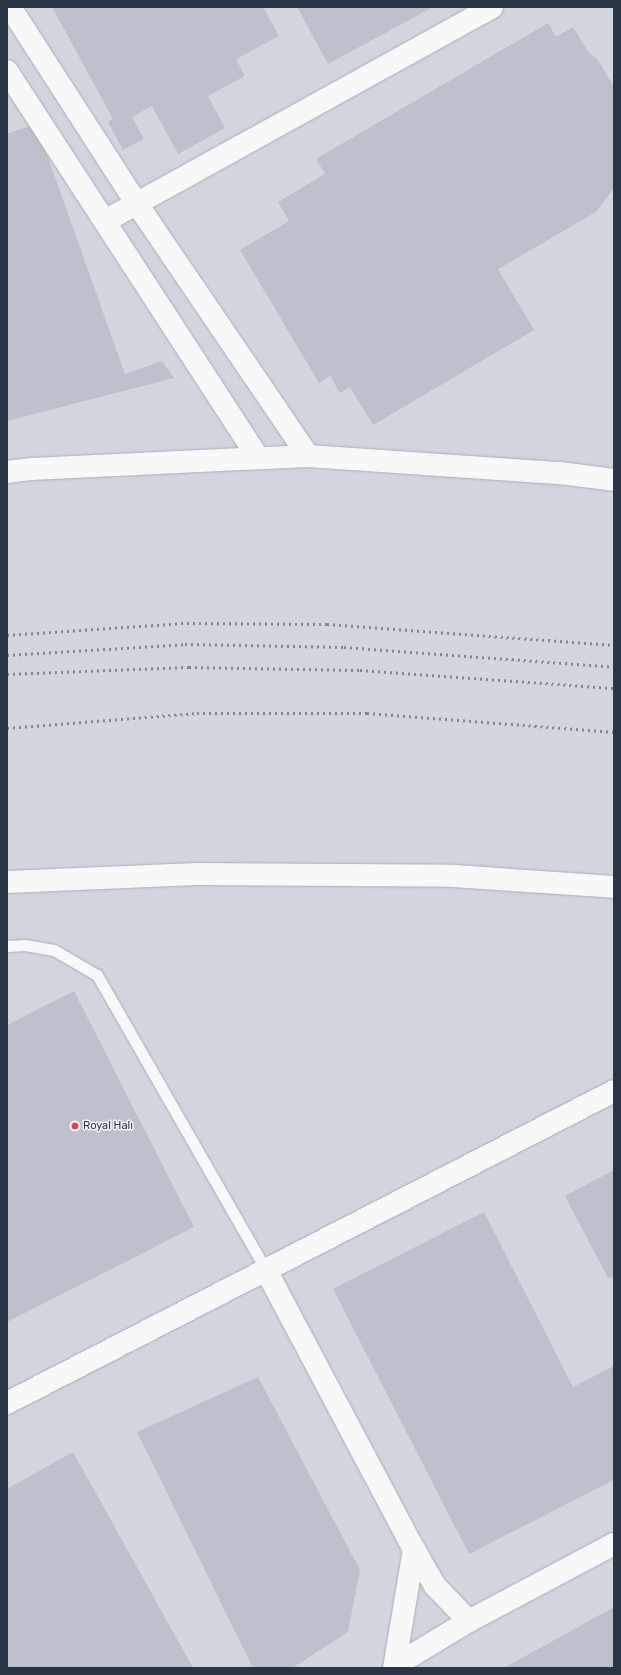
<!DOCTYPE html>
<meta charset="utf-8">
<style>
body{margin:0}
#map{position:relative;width:621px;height:1675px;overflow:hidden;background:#e4e7ec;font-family:Rubik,sans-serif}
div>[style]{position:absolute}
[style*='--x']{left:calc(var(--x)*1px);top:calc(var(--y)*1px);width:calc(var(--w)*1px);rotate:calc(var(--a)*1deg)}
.built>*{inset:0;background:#d2d6de;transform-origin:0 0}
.building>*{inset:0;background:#bbc0ca}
.roads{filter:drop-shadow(0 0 1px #a9aeb7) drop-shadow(0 0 1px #a9aeb7)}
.lane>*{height:11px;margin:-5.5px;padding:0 5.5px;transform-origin:5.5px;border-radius:5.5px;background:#f7f8fa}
.street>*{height:22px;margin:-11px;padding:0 11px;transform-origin:11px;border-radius:11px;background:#f7f8fa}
.rail>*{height:3px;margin-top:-1.5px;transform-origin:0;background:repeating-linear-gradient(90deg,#7d8696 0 2px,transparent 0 6px)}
.dots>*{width:11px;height:11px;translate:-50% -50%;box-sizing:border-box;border:2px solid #f4f6f9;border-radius:50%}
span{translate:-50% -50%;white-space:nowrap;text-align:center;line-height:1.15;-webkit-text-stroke:3px #f4f6f9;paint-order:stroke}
.poi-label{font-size:11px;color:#2b3445}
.left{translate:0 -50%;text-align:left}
.frame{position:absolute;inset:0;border:8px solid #2b3445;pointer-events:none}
</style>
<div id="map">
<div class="built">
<div style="left:7px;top:7px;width:607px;height:1661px"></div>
</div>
<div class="building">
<div style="clip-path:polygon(52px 7px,263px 7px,279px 36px,236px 59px,245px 76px,208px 96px,225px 128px,178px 154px,152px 106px,132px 117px,144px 139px,123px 150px,108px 122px,113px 119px)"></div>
<div style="clip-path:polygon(297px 7px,433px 7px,328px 64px)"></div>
<div style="clip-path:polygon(548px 23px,556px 37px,573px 27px,588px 52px,598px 60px,614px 87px,614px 188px,596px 212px,498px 269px,534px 330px,373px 425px,350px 387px,340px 393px,330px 376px,319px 383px,240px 250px,289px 221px,278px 202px,325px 174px,316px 159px)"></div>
<div style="clip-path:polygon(36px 124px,125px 374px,162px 361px,174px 378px,7px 421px,7px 134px)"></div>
<div style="clip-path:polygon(74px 991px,194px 1227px,7px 1322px,7px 1025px)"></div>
<div style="clip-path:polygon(614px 1170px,614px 1280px,612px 1276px,608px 1278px,565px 1196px)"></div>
<div style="clip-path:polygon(484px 1212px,573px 1387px,614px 1366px,614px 1480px,469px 1554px,333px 1289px)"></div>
<div style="clip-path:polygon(258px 1377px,360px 1570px,348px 1632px,292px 1668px,253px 1668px,137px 1432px)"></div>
<div style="clip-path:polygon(73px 1452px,193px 1668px,7px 1668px,7px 1489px)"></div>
<div style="clip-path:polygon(614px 1607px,614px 1668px,504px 1668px)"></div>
</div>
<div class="roads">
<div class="lane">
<div style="--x:7;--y:946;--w:18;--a:-3"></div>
<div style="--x:25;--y:945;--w:29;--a:10"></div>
<div style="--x:54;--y:950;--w:50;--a:30.2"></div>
<div style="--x:97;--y:975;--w:340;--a:60.2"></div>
</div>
<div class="street">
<div style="--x:10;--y:7;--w:234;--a:57.2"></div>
<div style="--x:137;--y:204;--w:305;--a:55.8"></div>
<div style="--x:7;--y:71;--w:461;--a:57"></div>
<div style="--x:105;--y:221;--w:442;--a:-28.9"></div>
<div style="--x:7;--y:472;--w:25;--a:-7"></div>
<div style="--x:32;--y:469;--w:276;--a:-2.7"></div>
<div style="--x:308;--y:456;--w:253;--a:3.9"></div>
<div style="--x:560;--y:473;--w:54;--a:7.4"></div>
<div style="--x:7;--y:882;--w:190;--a:-2.4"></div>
<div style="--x:197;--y:874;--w:257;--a:0.4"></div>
<div style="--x:454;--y:876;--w:160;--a:3.9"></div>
<div style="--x:266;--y:1270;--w:316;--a:62.1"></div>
<div style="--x:414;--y:1549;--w:121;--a:99.5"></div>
<div style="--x:7;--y:1403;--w:682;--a:-27.2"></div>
<div style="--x:414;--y:1549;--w:43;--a:60.4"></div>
<div style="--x:435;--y:1586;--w:49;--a:45.8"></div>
<div style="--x:396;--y:1665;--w:85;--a:-31.1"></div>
<div style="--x:469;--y:1621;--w:164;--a:-28"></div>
</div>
</div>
<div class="rail">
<div style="--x:7;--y:635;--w:174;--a:-3.9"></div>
<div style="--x:181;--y:623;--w:146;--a:0.4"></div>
<div style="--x:327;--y:624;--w:288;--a:4.2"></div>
<div style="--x:7;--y:655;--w:178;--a:-3.5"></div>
<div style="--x:185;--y:644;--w:159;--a:1.1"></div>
<div style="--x:344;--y:647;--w:271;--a:4.2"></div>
<div style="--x:7;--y:674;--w:182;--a:-2.2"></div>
<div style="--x:189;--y:667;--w:171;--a:1"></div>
<div style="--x:360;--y:670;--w:255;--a:4.1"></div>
<div style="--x:7;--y:728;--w:191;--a:-4.5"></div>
<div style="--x:197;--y:713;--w:170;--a:0"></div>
<div style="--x:367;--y:713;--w:248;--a:4.4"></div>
</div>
<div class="dots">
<div style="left:75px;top:1126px;background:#d1495b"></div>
</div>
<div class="poi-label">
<span class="left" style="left:83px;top:1126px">Royal Halı</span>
</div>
<div class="frame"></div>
</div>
